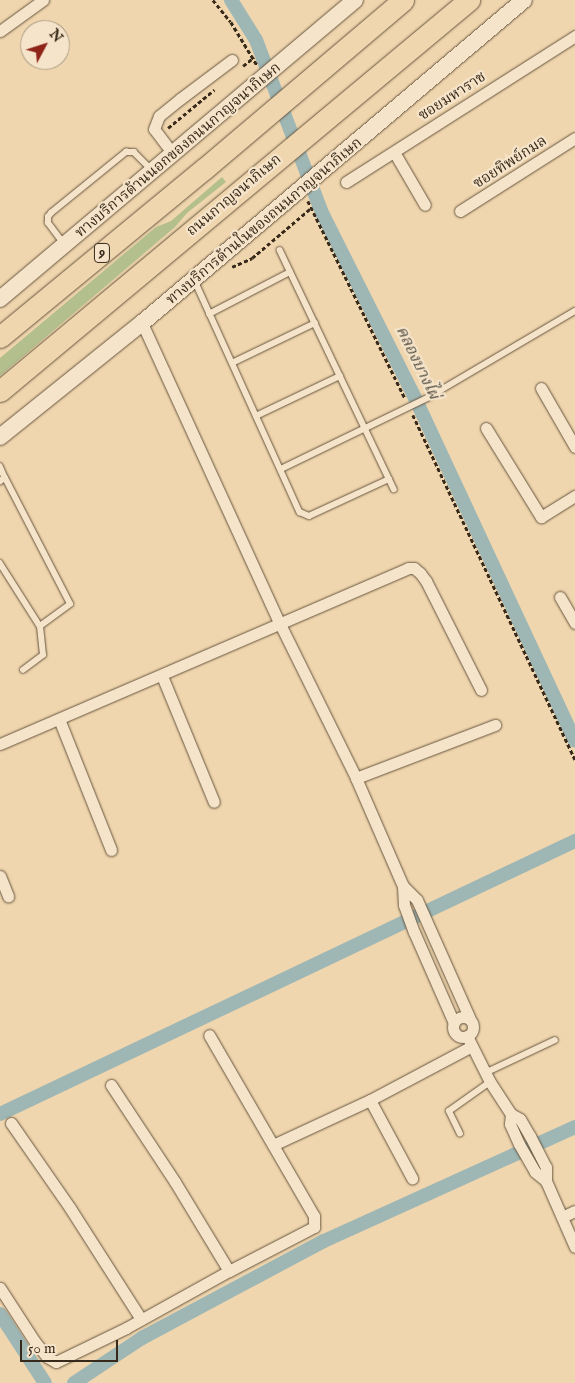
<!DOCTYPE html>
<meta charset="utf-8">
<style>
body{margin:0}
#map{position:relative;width:575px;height:1383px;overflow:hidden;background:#f0d6ae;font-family:"IM FELL English","Noto Serif Thai",serif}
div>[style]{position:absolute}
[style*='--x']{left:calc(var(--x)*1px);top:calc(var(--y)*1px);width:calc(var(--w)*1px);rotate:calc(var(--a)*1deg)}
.green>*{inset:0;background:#b4bf8e}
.canal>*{height:14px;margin:-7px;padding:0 7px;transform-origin:7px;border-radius:7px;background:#9eb7b5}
.path>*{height:2.5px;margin-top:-1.25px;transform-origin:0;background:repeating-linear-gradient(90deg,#382a1a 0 4px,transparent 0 6.5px)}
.roads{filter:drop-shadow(0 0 1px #66553f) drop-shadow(0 0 1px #66553f)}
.lane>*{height:5.5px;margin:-2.75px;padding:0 2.75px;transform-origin:2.75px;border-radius:2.75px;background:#f5e4ca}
.street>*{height:11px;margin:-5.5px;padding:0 5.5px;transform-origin:5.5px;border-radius:5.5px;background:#f5e4ca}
.street>.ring{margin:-5.5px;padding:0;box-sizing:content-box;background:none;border:11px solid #f5e4ca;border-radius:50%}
.secondary>*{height:16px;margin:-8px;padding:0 8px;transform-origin:8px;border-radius:8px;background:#f5e4ca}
.highway>*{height:21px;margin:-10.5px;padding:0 10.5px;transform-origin:10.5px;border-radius:10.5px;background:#f0d6ae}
span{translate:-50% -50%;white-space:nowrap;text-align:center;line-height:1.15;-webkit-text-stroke:4.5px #f5e4ca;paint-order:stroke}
.shield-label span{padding:1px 4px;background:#f5e4ca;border:1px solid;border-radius:4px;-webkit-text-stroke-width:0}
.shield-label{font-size:14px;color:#382a1a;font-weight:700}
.street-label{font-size:15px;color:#382a1a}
.water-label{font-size:16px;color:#524d41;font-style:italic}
.north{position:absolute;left:20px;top:20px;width:50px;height:50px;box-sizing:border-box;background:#f5e4ca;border:1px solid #a99a84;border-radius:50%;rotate:50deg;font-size:14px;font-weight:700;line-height:20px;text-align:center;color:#382a1a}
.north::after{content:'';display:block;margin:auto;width:18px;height:22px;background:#8f2418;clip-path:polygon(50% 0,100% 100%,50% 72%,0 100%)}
.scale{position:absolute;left:20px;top:1340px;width:98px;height:22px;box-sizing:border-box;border:2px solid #382a1a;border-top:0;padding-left:6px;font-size:15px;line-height:18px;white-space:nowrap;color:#382a1a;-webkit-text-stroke:4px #f5e4ca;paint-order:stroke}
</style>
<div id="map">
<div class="green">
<div style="clip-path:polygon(222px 177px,226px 182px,187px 213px,175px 227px,0 376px,0 358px,156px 227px,171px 221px)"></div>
</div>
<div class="canal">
<div style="--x:231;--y:0;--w:47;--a:58"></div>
<div style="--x:256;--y:40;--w:187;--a:69.1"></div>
<div style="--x:323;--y:215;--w:205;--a:63.3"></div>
<div style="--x:415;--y:398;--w:378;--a:65"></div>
<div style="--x:0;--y:1114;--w:637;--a:-25.4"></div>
<div style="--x:0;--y:1314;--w:82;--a:56.9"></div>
<div style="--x:74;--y:1383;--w:82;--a:-33.5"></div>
<div style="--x:142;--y:1338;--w:206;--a:-28.1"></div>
<div style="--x:324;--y:1241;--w:276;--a:-24.4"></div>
</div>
<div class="path">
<div style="--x:213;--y:0;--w:28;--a:51"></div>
<div style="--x:231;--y:22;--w:50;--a:58.8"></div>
<div style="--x:243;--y:66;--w:14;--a:-39"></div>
<div style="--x:168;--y:128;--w:60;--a:-39.6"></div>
<div style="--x:308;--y:201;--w:220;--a:63.8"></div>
<div style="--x:232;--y:267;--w:22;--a:-24"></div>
<div style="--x:252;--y:258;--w:77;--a:-40.3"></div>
<div style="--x:413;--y:415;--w:381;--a:64.8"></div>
</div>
<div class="roads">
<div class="lane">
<div style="--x:63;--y:243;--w:25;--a:-127"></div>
<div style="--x:48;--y:223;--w:6;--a:-90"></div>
<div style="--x:48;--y:217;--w:5;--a:-53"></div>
<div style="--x:51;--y:213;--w:97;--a:-39.1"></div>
<div style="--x:126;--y:152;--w:8;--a:0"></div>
<div style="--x:134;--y:152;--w:24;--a:45"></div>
<div style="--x:280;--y:250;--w:265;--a:64.5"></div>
<div style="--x:195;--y:281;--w:254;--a:65.6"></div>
<div style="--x:300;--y:512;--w:10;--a:24"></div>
<div style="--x:309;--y:516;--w:88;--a:-24.8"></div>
<div style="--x:209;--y:314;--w:91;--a:-27.4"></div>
<div style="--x:232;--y:363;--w:92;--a:-25.7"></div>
<div style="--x:256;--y:416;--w:93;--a:-25.5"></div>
<div style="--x:0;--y:466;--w:13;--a:67"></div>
<div style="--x:5;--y:478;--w:6;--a:141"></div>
<div style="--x:281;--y:469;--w:165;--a:-25.9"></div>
<div style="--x:429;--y:397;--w:169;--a:-30.5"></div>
<div style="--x:0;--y:563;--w:75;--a:57.6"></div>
<div style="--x:40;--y:626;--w:37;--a:-36"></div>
<div style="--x:70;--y:604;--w:142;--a:-117.3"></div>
<div style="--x:23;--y:670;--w:25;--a:-37"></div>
<div style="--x:43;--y:655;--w:29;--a:-96"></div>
<div style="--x:485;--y:1073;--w:77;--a:-25.2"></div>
<div style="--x:460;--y:1134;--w:25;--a:-116"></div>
<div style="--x:449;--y:1111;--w:50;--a:-35.3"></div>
</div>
<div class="street">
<div style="--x:0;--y:31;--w:53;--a:-35.8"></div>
<div style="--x:394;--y:152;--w:61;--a:59.7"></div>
<div style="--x:173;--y:154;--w:31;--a:-127"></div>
<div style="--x:154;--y:129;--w:14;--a:-69"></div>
<div style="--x:159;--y:116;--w:27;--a:-39"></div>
<div style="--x:180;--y:99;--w:65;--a:-36.9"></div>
<div style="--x:346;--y:182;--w:272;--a:-32.5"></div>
<div style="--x:460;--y:211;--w:136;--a:-32.4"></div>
<div style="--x:142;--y:323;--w:331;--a:65.4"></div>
<div style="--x:280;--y:624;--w:172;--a:63.7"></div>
<div style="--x:356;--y:778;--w:118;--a:66.5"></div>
<div style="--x:403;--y:886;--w:19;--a:87"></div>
<div style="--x:404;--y:905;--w:29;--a:70"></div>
<div style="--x:414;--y:932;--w:99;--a:66.3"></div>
<div style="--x:541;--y:388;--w:68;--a:60"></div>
<div style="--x:486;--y:428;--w:105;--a:58.3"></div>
<div style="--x:541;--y:517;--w:40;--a:-32"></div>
<div style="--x:560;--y:597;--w:30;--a:60"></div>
<div style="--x:162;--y:676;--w:136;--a:67.6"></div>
<div style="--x:59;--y:719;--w:141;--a:68.3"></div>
<div style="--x:0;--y:744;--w:444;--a:-23.3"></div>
<div style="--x:408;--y:568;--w:6;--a:0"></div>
<div style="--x:414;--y:568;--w:8;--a:40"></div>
<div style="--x:420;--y:573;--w:10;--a:53"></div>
<div style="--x:426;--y:581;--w:122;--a:63.2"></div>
<div style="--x:356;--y:778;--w:149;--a:-20.9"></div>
<div style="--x:0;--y:876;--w:22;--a:68"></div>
<div style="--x:403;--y:886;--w:20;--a:45"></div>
<div style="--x:417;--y:900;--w:130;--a:66"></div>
<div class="ring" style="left:453px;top:1017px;width:9px;height:9px"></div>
<div style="--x:467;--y:1036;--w:51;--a:63.4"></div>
<div style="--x:490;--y:1082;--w:38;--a:57"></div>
<div style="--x:511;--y:1114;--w:10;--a:29"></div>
<div style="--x:520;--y:1119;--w:20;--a:60"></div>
<div style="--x:530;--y:1136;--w:35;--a:63"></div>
<div style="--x:546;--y:1167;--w:14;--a:90"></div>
<div style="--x:546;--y:1181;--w:72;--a:66.3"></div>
<div style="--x:111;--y:1085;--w:116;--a:56.6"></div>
<div style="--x:175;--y:1182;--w:104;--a:58.8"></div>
<div style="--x:370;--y:1100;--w:89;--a:61.7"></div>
<div style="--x:511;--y:1114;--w:10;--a:96"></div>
<div style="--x:510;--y:1124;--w:22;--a:66"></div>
<div style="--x:519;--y:1144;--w:32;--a:60"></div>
<div style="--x:535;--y:1172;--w:14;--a:39"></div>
<div style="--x:11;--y:1123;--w:103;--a:55.2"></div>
<div style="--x:70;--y:1208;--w:132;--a:57.4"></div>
<div style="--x:273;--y:1145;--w:107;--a:-24.9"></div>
<div style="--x:370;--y:1100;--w:115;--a:-27.9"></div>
<div style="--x:562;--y:1217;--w:14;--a:-25"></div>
<div style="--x:0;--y:1288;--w:64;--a:57.1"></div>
<div style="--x:35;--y:1342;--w:19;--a:51"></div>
<div style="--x:47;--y:1357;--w:10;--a:29"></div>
<div style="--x:56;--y:1362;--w:78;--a:-25.9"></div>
<div style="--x:126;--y:1328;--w:118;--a:-29"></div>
<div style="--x:229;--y:1271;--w:96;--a:-27.4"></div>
<div style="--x:314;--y:1227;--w:11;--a:-90"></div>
<div style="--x:314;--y:1216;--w:209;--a:-120.1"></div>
</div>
<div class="secondary">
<div style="--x:0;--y:299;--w:464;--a:-40.1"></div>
<div style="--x:0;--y:437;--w:182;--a:-38.8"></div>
<div style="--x:142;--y:323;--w:500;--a:-40.22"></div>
</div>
<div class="highway">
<div style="--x:0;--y:337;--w:264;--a:-39.5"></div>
<div style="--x:204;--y:169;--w:261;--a:-40.3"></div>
<div style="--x:0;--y:391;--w:611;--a:-39.82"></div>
</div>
</div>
<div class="shield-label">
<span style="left:102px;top:253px">9</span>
</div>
<div class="street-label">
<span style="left:452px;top:96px;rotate:-33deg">ซอยมหาราช</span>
<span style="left:178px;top:150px;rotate:-40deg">ทางบริการด้านนอกของถนนกาญจนาภิเษก</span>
<span style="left:510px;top:162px;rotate:-33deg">ซอยทิพย์กมล</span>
<span style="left:234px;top:195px;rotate:-40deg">ถนนกาญจนาภิเษก</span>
<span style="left:264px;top:221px;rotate:-40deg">ทางบริการด้านในของถนนกาญจนาภิเษก</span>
</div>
<div class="water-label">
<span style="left:417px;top:363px;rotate:64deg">คลองบางไผ่</span>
</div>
<div class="north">N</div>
<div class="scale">50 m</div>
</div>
